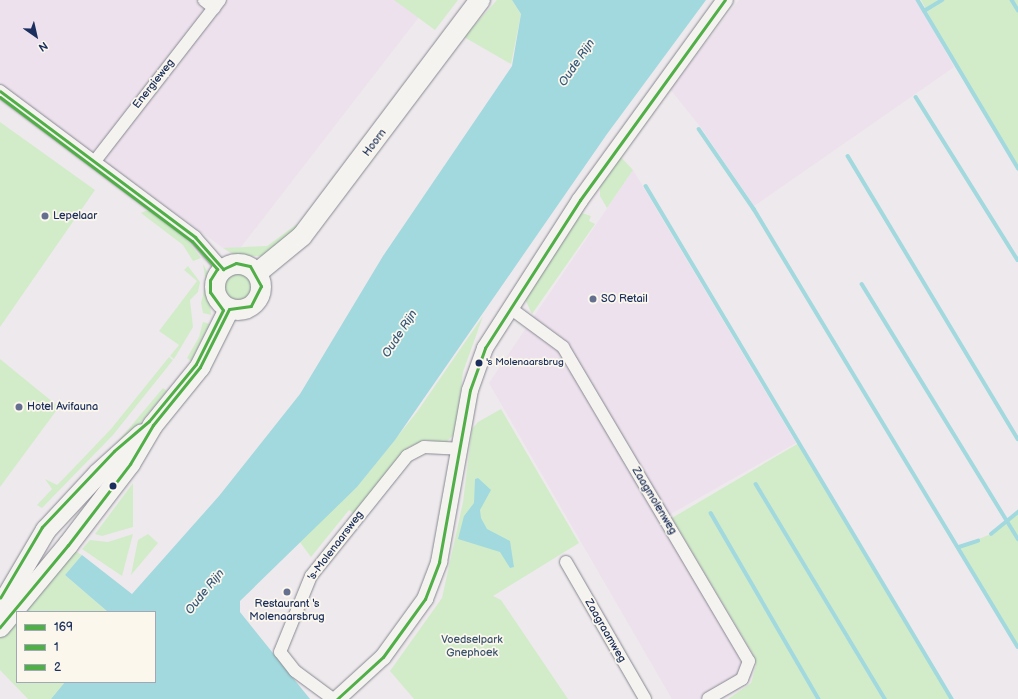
<!DOCTYPE html>
<style>
body{margin:0}
#map{position:relative;width:1018px;height:699px;overflow:hidden;background:#eee9ec;font-family:"Balsamiq Sans",sans-serif}
div>[style]{position:absolute}
[style*='--x']{left:calc(var(--x)*1px);top:calc(var(--y)*1px);width:calc(var(--w)*1px);rotate:calc(var(--a)*1deg)}
.built>*{inset:0;background:#ece1ec}
.green>*{inset:0;background:#d2ecca}
.round{border-radius:50%}
.water>*{inset:0;background:#a1d9de}
.stream>*{height:3.5px;margin:-1.75px;padding:0 1.75px;transform-origin:1.75px;border-radius:1.75px;background:#a1d9de}
.roads{filter:drop-shadow(0 0 1px #868892) drop-shadow(0 0 1px #868892)}
.minor>*{height:12px;margin:-6px;padding:0 6px;transform-origin:6px;border-radius:6px;background:#f5f3f0}
.tertiary>*{height:16px;margin:-8px;padding:0 8px;transform-origin:8px;border-radius:8px;background:#f5f3f0}
.primary>*{height:20px;margin:-10px;padding:0 10px;transform-origin:10px;border-radius:10px;background:#f5f3f0}
.primary>.ring{margin:-10px;padding:0;box-sizing:content-box;background:none;border:20px solid #f5f3f0;border-radius:50%}
.bus-1>*{height:3px;margin:-1.5px;padding:0 1.5px;transform-origin:1.5px;border-radius:1.5px;background:#50af46}
.bus-2>*{height:3px;margin:-1.5px;padding:0 1.5px;transform-origin:1.5px;border-radius:1.5px;background:#50af46}
.bus-3>*{height:3px;margin:-1.5px;padding:0 1.5px;transform-origin:1.5px;border-radius:1.5px;background:#50af46}
.dots>*{width:11px;height:11px;translate:-50% -50%;box-sizing:border-box;border:2px solid #fbf7ec;border-radius:50%}
span{translate:-50% -50%;white-space:nowrap;text-align:center;line-height:1.15;-webkit-text-stroke:3.5px #fbf7ec;paint-order:stroke}
.bus-label{font-size:10px;color:#1b2f5e}
.left{translate:0 -50%;text-align:left}
.street-label{font-size:11px;color:#1b2f5e}
.poi-label{font-size:11px;color:#1b2f5e}
.park-label{font-size:11px;color:#3b556e}
.water-label{font-size:12px;color:#34587c;font-style:italic}
.legend{position:absolute;left:16px;top:611px;width:140px;height:72px;box-sizing:border-box;background:#fbf7ec;border:1px solid #a1a7b3;margin:0;padding:5px 7px;list-style:none;font-size:12px;color:#1b2f5e}
.legend li{display:flex;align-items:center;gap:8px;height:20px}
.legend b{width:20px;border:1px solid #a1a7b3}
.north{position:absolute;left:16px;top:16px;width:40px;height:40px;-webkit-text-stroke:3px #fbf7ec;paint-order:stroke;rotate:146deg;font-size:11px;font-weight:700;line-height:16px;text-align:center;color:#1b2f5e}
.north::after{content:'';display:block;margin:auto;width:14px;height:18px;background:#1b2f5e;clip-path:polygon(50% 0,100% 100%,50% 72%,0 100%)}
</style>
<div id="map">
<div class="built">
<div style="clip-path:polygon(0 0,432px 0,234px 256px,0 85px)"></div>
<div style="clip-path:polygon(739px 0,917px 0,954px 67px,754px 206px,702px 129px,670px 89px)"></div>
<div style="clip-path:polygon(633px 170px,796px 443px,667px 516px,753px 659px,752px 676px,717px 699px,672px 699px,489px 383px)"></div>
</div>
<div class="green">
<div style="clip-path:polygon(394px 0,458px 0,435px 30px)"></div>
<div style="clip-path:polygon(497px 0,512px 0,521px 14px,511px 64px,464px 37px)"></div>
<div style="clip-path:polygon(921px 0,1018px 0,1018px 170px,971px 94px)"></div>
<div style="clip-path:polygon(0 122px,95px 190px,0 327px)"></div>
<div style="clip-path:polygon(618px 154px,633px 170px,607px 208px,600px 196px,600px 181px)"></div>
<div style="clip-path:polygon(145px 211px,151px 211px,184px 236px,201px 258px,193px 261px,183px 245px,141px 213px)"></div>
<div style="clip-path:polygon(582px 213px,591px 216px,589px 221px,595px 224px,532px 314px,525px 299px)"></div>
<div style="clip-path:polygon(297px 224px,301px 227px,264px 256px,237px 256px,223px 248px,267px 246px)"></div>
<div style="clip-path:polygon(203px 264px,208px 273px,211px 315px,203px 313px,201px 303px,206px 283px)"></div>
<div style="clip-path:polygon(188px 266px,200px 282px,198px 292px,190px 300px,193px 327px,174px 359px,170px 356px,179px 345px,159px 331px,197px 281px,184px 270px)"></div>
<div class="round" style="left:225px;top:274px;width:26px;height:26px"></div>
<div style="clip-path:polygon(483px 316px,463px 372px,456px 433px,446px 442px,425px 440px,409px 447px,355px 514px,349px 510px,311px 557px,299px 541px,357px 487px,417px 412px)"></div>
<div style="clip-path:polygon(203px 322px,210px 324px,191px 361px,187px 358px,199px 337px)"></div>
<div style="clip-path:polygon(169px 357px,173px 360px,113px 435px,42px 508px,37px 505px,52px 489px,45px 479px,57px 485px,67px 475px,111px 429px)"></div>
<div style="clip-path:polygon(0 359px,59px 407px,0 487px)"></div>
<div style="clip-path:polygon(163px 388px,167px 391px,130px 435px,104px 458px)"></div>
<div style="clip-path:polygon(501px 409px,579px 543px,493px 596px,501px 600px,568px 699px,414px 699px,390px 671px,442px 598px,463px 502px,472px 429px,478px 422px)"></div>
<div style="clip-path:polygon(799px 443px,952px 699px,728px 699px,751px 683px,756px 665px,753px 654px,672px 518px)"></div>
<div style="clip-path:polygon(133px 483px,133px 527px,102px 536px,95px 534px)"></div>
<div style="clip-path:polygon(1018px 512px,1018px 645px,959px 547px,991px 534px)"></div>
<div style="clip-path:polygon(133px 534px,122px 576px,82px 549px,90px 540px,108px 542px)"></div>
<div style="clip-path:polygon(148px 534px,158px 543px,131px 575px,138px 540px)"></div>
<div style="clip-path:polygon(73px 550px,82px 555px,65px 575px,108px 612px,21px 612px)"></div>
<div style="clip-path:polygon(17px 616px,17px 682px,65px 682px,51px 699px,28px 699px,0 670px,0 636px)"></div>
</div>
<div class="water">
<div style="clip-path:polygon(512px 0,706px 0,607px 134px,395px 440px,357px 487px,240px 601px,240px 612px,310px 699px,51px 699px,65px 682px,155px 682px,155px 612px,108px 612px,65px 575px,82px 555px,132px 594px,219px 496px,300px 394px,383px 256px,512px 66px,521px 14px)"></div>
<div style="clip-path:polygon(478px 478px,491px 490px,480px 510px,481px 518px,487px 529px,510px 541px,514px 567px,510px 568px,500px 552px,458px 539px,464px 516px,474px 503px,475px 479px)"></div>
</div>
<div class="stream">
<div style="--x:918;--y:0;--w:196;--a:59.2"></div>
<div style="--x:1012;--y:0;--w:12;--a:59"></div>
<div style="--x:924;--y:11;--w:21;--a:-31"></div>
<div style="--x:916;--y:97;--w:192;--a:58"></div>
<div style="--x:699;--y:129;--w:97;--a:55.5"></div>
<div style="--x:754;--y:209;--w:511;--a:58.92"></div>
<div style="--x:848;--y:156;--w:330;--a:59"></div>
<div style="--x:646;--y:186;--w:597;--a:59.18"></div>
<div style="--x:862;--y:284;--w:299;--a:58.5"></div>
<div style="--x:756;--y:484;--w:251;--a:59"></div>
<div style="--x:711;--y:513;--w:215;--a:59.9"></div>
<div style="--x:991;--y:534;--w:35;--a:-39"></div>
<div style="--x:959;--y:547;--w:20;--a:-18"></div>
</div>
<div class="roads">
<div class="minor">
<div style="--x:204;--y:0;--w:13;--a:39"></div>
<div style="--x:0;--y:91;--w:244;--a:36.8"></div>
<div style="--x:195;--y:237;--w:43;--a:48.8"></div>
<div style="--x:95;--y:161;--w:204;--a:-52.2"></div>
<div style="--x:510;--y:308;--w:66;--a:36.3"></div>
<div style="--x:563;--y:347;--w:365;--a:59.4"></div>
<div style="--x:749;--y:661;--w:19;--a:111"></div>
<div style="--x:742;--y:679;--w:39;--a:150"></div>
<div style="--x:566;--y:562;--w:158;--a:60"></div>
<div style="--x:333;--y:699;--w:47;--a:-143.6"></div>
<div style="--x:295;--y:671;--w:24;--a:-128"></div>
<div style="--x:280;--y:652;--w:82;--a:-67.8"></div>
<div style="--x:311;--y:576;--w:154;--a:-51.3"></div>
<div style="--x:407;--y:456;--w:19;--a:-28"></div>
<div style="--x:424;--y:447;--w:35;--a:3"></div>
</div>
<div class="tertiary">
<div style="--x:337;--y:699;--w:62;--a:-42.4"></div>
<div style="--x:383;--y:657;--w:72;--a:-54.1"></div>
<div style="--x:425;--y:599;--w:40;--a:-69"></div>
<div style="--x:439;--y:562;--w:175;--a:-79.8"></div>
<div style="--x:470;--y:390;--w:45;--a:-70.3"></div>
<div style="--x:485;--y:348;--w:176;--a:-57.3"></div>
<div style="--x:580;--y:200;--w:247;--a:-54.1"></div>
</div>
<div class="primary">
<div class="ring" style="left:215px;top:264px;width:26px;height:26px"></div>
<div style="--x:257;--y:273;--w:58;--a:-39.4"></div>
<div style="--x:302;--y:236;--w:296;--a:-53"></div>
<div style="--x:0;--y:608;--w:91;--a:-59.5"></div>
<div style="--x:46;--y:530;--w:76;--a:-47.1"></div>
<div style="--x:98;--y:474;--w:59;--a:-42.3"></div>
<div style="--x:0;--y:627;--w:107;--a:-50.3"></div>
<div style="--x:68;--y:545;--w:102;--a:-52.6"></div>
<div style="--x:130;--y:464;--w:45;--a:-59.5"></div>
<div style="--x:153;--y:425;--w:75;--a:-51"></div>
<div style="--x:200;--y:367;--w:65;--a:-63.4"></div>
</div>
</div>
<div class="bus-1">
<div style="--x:337;--y:699;--w:62;--a:-42.4"></div>
<div style="--x:383;--y:657;--w:72;--a:-54.1"></div>
<div style="--x:425;--y:599;--w:40;--a:-69"></div>
<div style="--x:439;--y:562;--w:175;--a:-79.8"></div>
<div style="--x:470;--y:390;--w:45;--a:-70.3"></div>
<div style="--x:485;--y:348;--w:176;--a:-57.3"></div>
<div style="--x:580;--y:200;--w:247;--a:-54.1"></div>
</div>
<div class="bus-2">
<div style="--x:0;--y:91;--w:244;--a:36.8"></div>
<div style="--x:195;--y:237;--w:43;--a:48.8"></div>
<div style="--x:223;--y:269;--w:14;--a:-25"></div>
<div style="--x:236;--y:263;--w:14;--a:12"></div>
<div style="--x:250;--y:266;--w:23;--a:61"></div>
<div style="--x:261;--y:286;--w:22;--a:117"></div>
<div style="--x:251;--y:306;--w:22;--a:172"></div>
<div style="--x:229;--y:309;--w:65;--a:116.6"></div>
<div style="--x:200;--y:367;--w:75;--a:129"></div>
<div style="--x:153;--y:425;--w:45;--a:120.5"></div>
<div style="--x:130;--y:464;--w:102;--a:127.4"></div>
<div style="--x:68;--y:545;--w:107;--a:129.7"></div>
</div>
<div class="bus-3">
<div style="--x:0;--y:97;--w:240;--a:36.9"></div>
<div style="--x:192;--y:241;--w:38;--a:48"></div>
<div style="--x:217;--y:269;--w:13;--a:122"></div>
<div style="--x:210;--y:280;--w:12;--a:90"></div>
<div style="--x:210;--y:292;--w:22;--a:54"></div>
<div style="--x:223;--y:310;--w:60;--a:116.6"></div>
<div style="--x:196;--y:364;--w:74;--a:129.5"></div>
<div style="--x:149;--y:421;--w:46;--a:139.4"></div>
<div style="--x:114;--y:451;--w:105;--a:133.5"></div>
<div style="--x:42;--y:527;--w:82;--a:120.6"></div>
</div>
<div class="dots">
<div style="left:45px;top:216px;background:#657090"></div>
<div style="left:593px;top:299px;background:#657090"></div>
<div style="left:479px;top:363px;background:#1b2f5e"></div>
<div style="left:19px;top:407px;background:#657090"></div>
<div style="left:113px;top:486px;background:#1b2f5e"></div>
<div style="left:287px;top:592px;background:#657090"></div>
</div>
<div class="bus-label">
<span class="left" style="left:486px;top:363px">'s Molenaarsbrug</span>
</div>
<div class="street-label">
<span style="left:154px;top:84px;rotate:-52deg">Energieweg</span>
<span style="left:375px;top:143px;rotate:-53deg">Hoorn</span>
<span style="left:654px;top:501px;rotate:59deg">Zaagmolenweg</span>
<span style="left:336px;top:546px;rotate:-53deg">'s-Molenaarsweg</span>
<span style="left:605px;top:631px;rotate:60deg">Zaagraamweg</span>
</div>
<div class="poi-label">
<span class="left" style="left:53px;top:216px">Lepelaar</span>
<span class="left" style="left:601px;top:299px">SO Retail</span>
<span class="left" style="left:27px;top:407px">Hotel Avifauna</span>
<span style="left:287px;top:611px">Restaurant 's<br>Molenaarsbrug</span>
</div>
<div class="park-label">
<span style="left:472px;top:647px">Voedselpark<br>Gnephoek</span>
</div>
<div class="water-label">
<span style="left:577px;top:63px;rotate:-56deg">Oude Rijn</span>
<span style="left:400px;top:334px;rotate:-57deg">Oude Rijn</span>
<span style="left:205px;top:592px;rotate:-51deg">Oude Rijn</span>
</div>
<ul class="legend">
<li><b style="height:5px;background:#50af46"></b>169</li>
<li><b style="height:5px;background:#50af46"></b>1</li>
<li><b style="height:5px;background:#50af46"></b>2</li>
</ul>
<div class="north">N</div>
</div>
